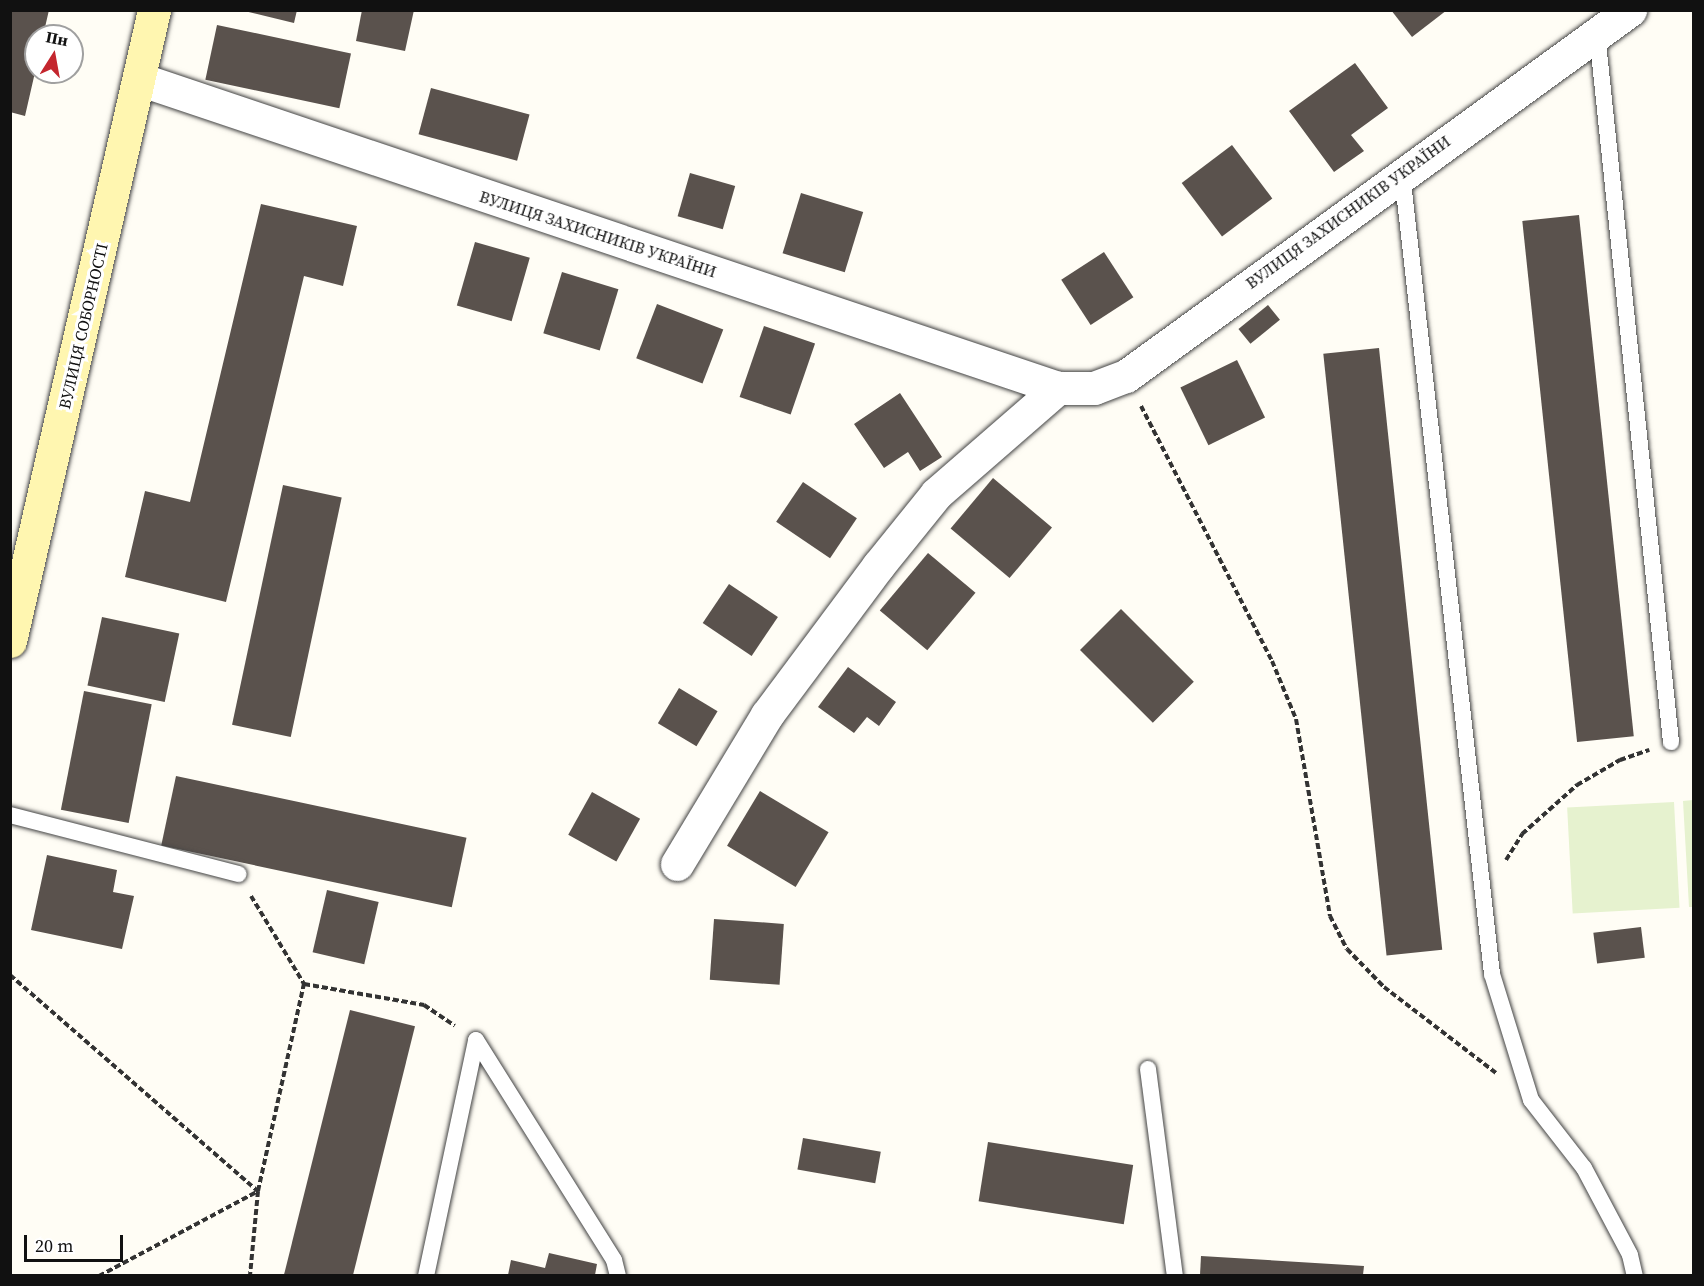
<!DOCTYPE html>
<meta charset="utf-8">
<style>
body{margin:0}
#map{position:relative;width:1704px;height:1286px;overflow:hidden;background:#fffdf5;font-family:"Source Serif 4",serif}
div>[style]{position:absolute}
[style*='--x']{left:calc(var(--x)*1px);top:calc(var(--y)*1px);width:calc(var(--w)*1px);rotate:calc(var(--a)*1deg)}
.pitch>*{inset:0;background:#e6f2cf;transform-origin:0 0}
.building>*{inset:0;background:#5a524d;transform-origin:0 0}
.path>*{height:4px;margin-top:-2px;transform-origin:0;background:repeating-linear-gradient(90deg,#333 0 6px,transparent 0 9px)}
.roads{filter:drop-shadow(0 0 2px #444) drop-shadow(0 0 2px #444)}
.service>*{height:16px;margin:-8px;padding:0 8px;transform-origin:8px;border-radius:8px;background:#fff}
.minor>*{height:33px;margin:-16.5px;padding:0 16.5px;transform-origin:16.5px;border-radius:16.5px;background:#fff}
.secondary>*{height:33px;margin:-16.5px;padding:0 16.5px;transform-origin:16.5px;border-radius:16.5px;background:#fff6b0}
span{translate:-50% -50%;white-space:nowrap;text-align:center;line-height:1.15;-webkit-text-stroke:6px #fff;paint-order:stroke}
.street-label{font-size:16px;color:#111}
.frame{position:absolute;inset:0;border:12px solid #111;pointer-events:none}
.north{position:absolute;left:24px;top:24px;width:60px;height:60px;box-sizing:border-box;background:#fff;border:2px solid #a0a0a0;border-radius:50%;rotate:11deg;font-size:16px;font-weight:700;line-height:24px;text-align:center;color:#111}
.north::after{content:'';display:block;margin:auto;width:21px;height:27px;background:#c4262e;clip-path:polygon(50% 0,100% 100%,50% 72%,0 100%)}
.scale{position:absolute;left:24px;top:1235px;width:99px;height:27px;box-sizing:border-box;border:3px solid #111;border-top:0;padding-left:8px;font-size:18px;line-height:21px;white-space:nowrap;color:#111;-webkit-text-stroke:4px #fff;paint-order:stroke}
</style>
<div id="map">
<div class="pitch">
<div style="clip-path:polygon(1693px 800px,1694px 907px,1689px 907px,1683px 801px)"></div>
<div style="left:1674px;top:802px;width:106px;height:107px;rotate:87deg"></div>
</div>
<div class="building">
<div style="clip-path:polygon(10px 10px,49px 10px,43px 36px,36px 36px,36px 68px,25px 116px,10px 112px)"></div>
<div style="clip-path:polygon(240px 10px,297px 10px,294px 23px)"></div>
<div style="clip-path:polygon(362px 10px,414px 10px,405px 51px,356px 41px)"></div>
<div style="clip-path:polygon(1391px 10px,1447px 10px,1412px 37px)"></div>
<div style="left:217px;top:25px;width:137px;height:56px;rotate:12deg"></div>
<div style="clip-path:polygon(1355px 63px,1388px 108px,1351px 135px,1364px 151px,1334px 172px,1289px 111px)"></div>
<div style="left:431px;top:88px;width:102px;height:48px;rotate:15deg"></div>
<div style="left:1232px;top:145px;width:67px;height:63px;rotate:53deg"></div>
<div style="left:690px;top:173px;width:47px;height:45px;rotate:16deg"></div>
<div style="left:801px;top:193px;width:65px;height:63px;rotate:17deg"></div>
<div style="clip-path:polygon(261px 204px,357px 226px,343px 286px,304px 276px,226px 602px,125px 577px,145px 491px,190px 502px)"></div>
<div style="left:1579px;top:215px;width:524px;height:57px;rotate:84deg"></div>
<div style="left:475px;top:242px;width:57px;height:66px;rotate:16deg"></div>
<div style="left:1104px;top:252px;width:54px;height:51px;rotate:57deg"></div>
<div style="left:562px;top:272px;width:59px;height:64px;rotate:17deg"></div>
<div style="left:657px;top:304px;width:71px;height:58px;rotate:21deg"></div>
<div style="left:1268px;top:305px;width:19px;height:38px;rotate:51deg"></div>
<div style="left:764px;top:326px;width:54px;height:75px;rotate:19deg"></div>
<div style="left:1379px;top:348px;width:605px;height:56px;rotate:84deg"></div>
<div style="left:1237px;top:360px;width:64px;height:63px;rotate:64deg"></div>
<div style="clip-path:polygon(900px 393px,942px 457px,920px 471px,908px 452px,884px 468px,854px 424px)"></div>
<div style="left:993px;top:478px;width:77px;height:66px;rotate:40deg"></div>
<div style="left:803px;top:482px;width:65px;height:48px;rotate:34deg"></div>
<div style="left:283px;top:485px;width:60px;height:245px;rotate:12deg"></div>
<div style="left:928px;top:553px;width:62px;height:75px;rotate:40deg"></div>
<div style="left:729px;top:584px;width:59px;height:47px;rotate:34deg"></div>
<div style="left:1121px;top:609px;width:103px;height:58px;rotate:45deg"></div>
<div style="left:102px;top:617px;width:79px;height:70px;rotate:12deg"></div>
<div style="clip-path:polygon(848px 667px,896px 702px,879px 726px,867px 717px,854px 733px,818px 707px)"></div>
<div style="left:679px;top:688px;width:45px;height:41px;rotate:31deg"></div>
<div style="left:84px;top:691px;width:69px;height:121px;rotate:11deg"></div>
<div style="left:176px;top:776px;width:297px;height:71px;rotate:12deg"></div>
<div style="left:760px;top:791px;width:80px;height:64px;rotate:31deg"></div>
<div style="left:592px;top:792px;width:55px;height:49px;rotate:29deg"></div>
<div style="clip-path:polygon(47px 855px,117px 870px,113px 892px,134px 896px,122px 949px,31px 930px)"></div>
<div style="left:327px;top:890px;width:53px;height:64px;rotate:13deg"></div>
<div style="left:714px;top:919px;width:70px;height:61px;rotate:4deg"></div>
<div style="left:1641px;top:927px;width:31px;height:48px;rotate:83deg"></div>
<div style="left:350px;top:1010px;width:67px;height:274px;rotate:14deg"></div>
<div style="left:803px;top:1138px;width:79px;height:32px;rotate:10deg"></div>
<div style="left:988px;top:1142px;width:147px;height:60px;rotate:9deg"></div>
<div style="clip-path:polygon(549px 1253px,597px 1264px,595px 1275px,508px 1275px,511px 1260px,545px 1268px)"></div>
<div style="clip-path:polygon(1201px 1256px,1364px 1266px,1363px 1275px,1200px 1275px)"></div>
</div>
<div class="path">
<div style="--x:1141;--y:406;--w:287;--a:62.8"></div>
<div style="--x:1272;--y:661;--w:63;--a:67.5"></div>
<div style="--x:1296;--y:719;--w:200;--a:80.2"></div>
<div style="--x:1330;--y:916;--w:37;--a:63"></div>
<div style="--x:1347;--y:949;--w:53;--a:45.8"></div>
<div style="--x:1384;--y:987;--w:141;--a:37.5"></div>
<div style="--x:1506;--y:860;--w:31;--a:-58"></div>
<div style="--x:1522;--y:834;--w:74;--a:-41.7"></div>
<div style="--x:1577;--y:785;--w:50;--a:-30.2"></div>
<div style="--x:1620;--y:760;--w:31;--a:-19"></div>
<div style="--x:251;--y:896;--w:103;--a:58.9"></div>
<div style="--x:304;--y:984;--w:122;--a:9.9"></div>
<div style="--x:424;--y:1005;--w:37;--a:34"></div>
<div style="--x:10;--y:975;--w:329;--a:41.1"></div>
<div style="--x:258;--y:1191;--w:85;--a:95.4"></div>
<div style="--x:99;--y:1276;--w:180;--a:-28.1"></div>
<div style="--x:258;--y:1191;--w:212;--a:-77.5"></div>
</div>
<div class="roads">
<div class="service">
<div style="--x:1597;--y:33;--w:713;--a:84.04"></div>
<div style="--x:1402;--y:173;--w:806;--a:83.59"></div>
<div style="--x:1492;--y:974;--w:132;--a:72.8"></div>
<div style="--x:1531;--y:1100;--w:86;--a:52.1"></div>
<div style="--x:1584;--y:1168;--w:98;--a:62.1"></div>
<div style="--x:1630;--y:1255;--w:22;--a:77"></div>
<div style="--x:10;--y:815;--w:236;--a:14.5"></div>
<div style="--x:1148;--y:1069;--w:209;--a:82.6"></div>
<div style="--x:426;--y:1276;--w:241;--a:-78"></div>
<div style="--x:476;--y:1040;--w:260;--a:57.9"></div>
<div style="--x:614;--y:1260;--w:16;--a:76"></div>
</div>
<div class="minor">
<div style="--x:139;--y:79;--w:970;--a:18.58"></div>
<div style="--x:1058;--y:388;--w:36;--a:0"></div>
<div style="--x:1094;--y:388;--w:34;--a:-21"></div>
<div style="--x:1126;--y:376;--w:623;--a:-35.99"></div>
<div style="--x:677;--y:864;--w:174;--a:-58.9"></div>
<div style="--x:767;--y:715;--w:186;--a:-53.3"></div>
<div style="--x:878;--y:566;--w:92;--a:-51.1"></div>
<div style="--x:936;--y:494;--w:162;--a:-41"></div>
</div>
<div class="secondary">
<div style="--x:10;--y:641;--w:647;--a:-77.14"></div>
</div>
</div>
<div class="street-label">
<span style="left:1348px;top:212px;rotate:-36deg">ВУЛИЦЯ ЗАХИСНИКІВ УКРАЇНИ</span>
<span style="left:598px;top:234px;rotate:18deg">ВУЛИЦЯ ЗАХИСНИКІВ УКРАЇНИ</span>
<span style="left:83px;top:326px;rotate:-77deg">ВУЛИЦЯ СОБОРНОСТІ</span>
</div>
<div class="frame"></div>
<div class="north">Пн</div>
<div class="scale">20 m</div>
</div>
